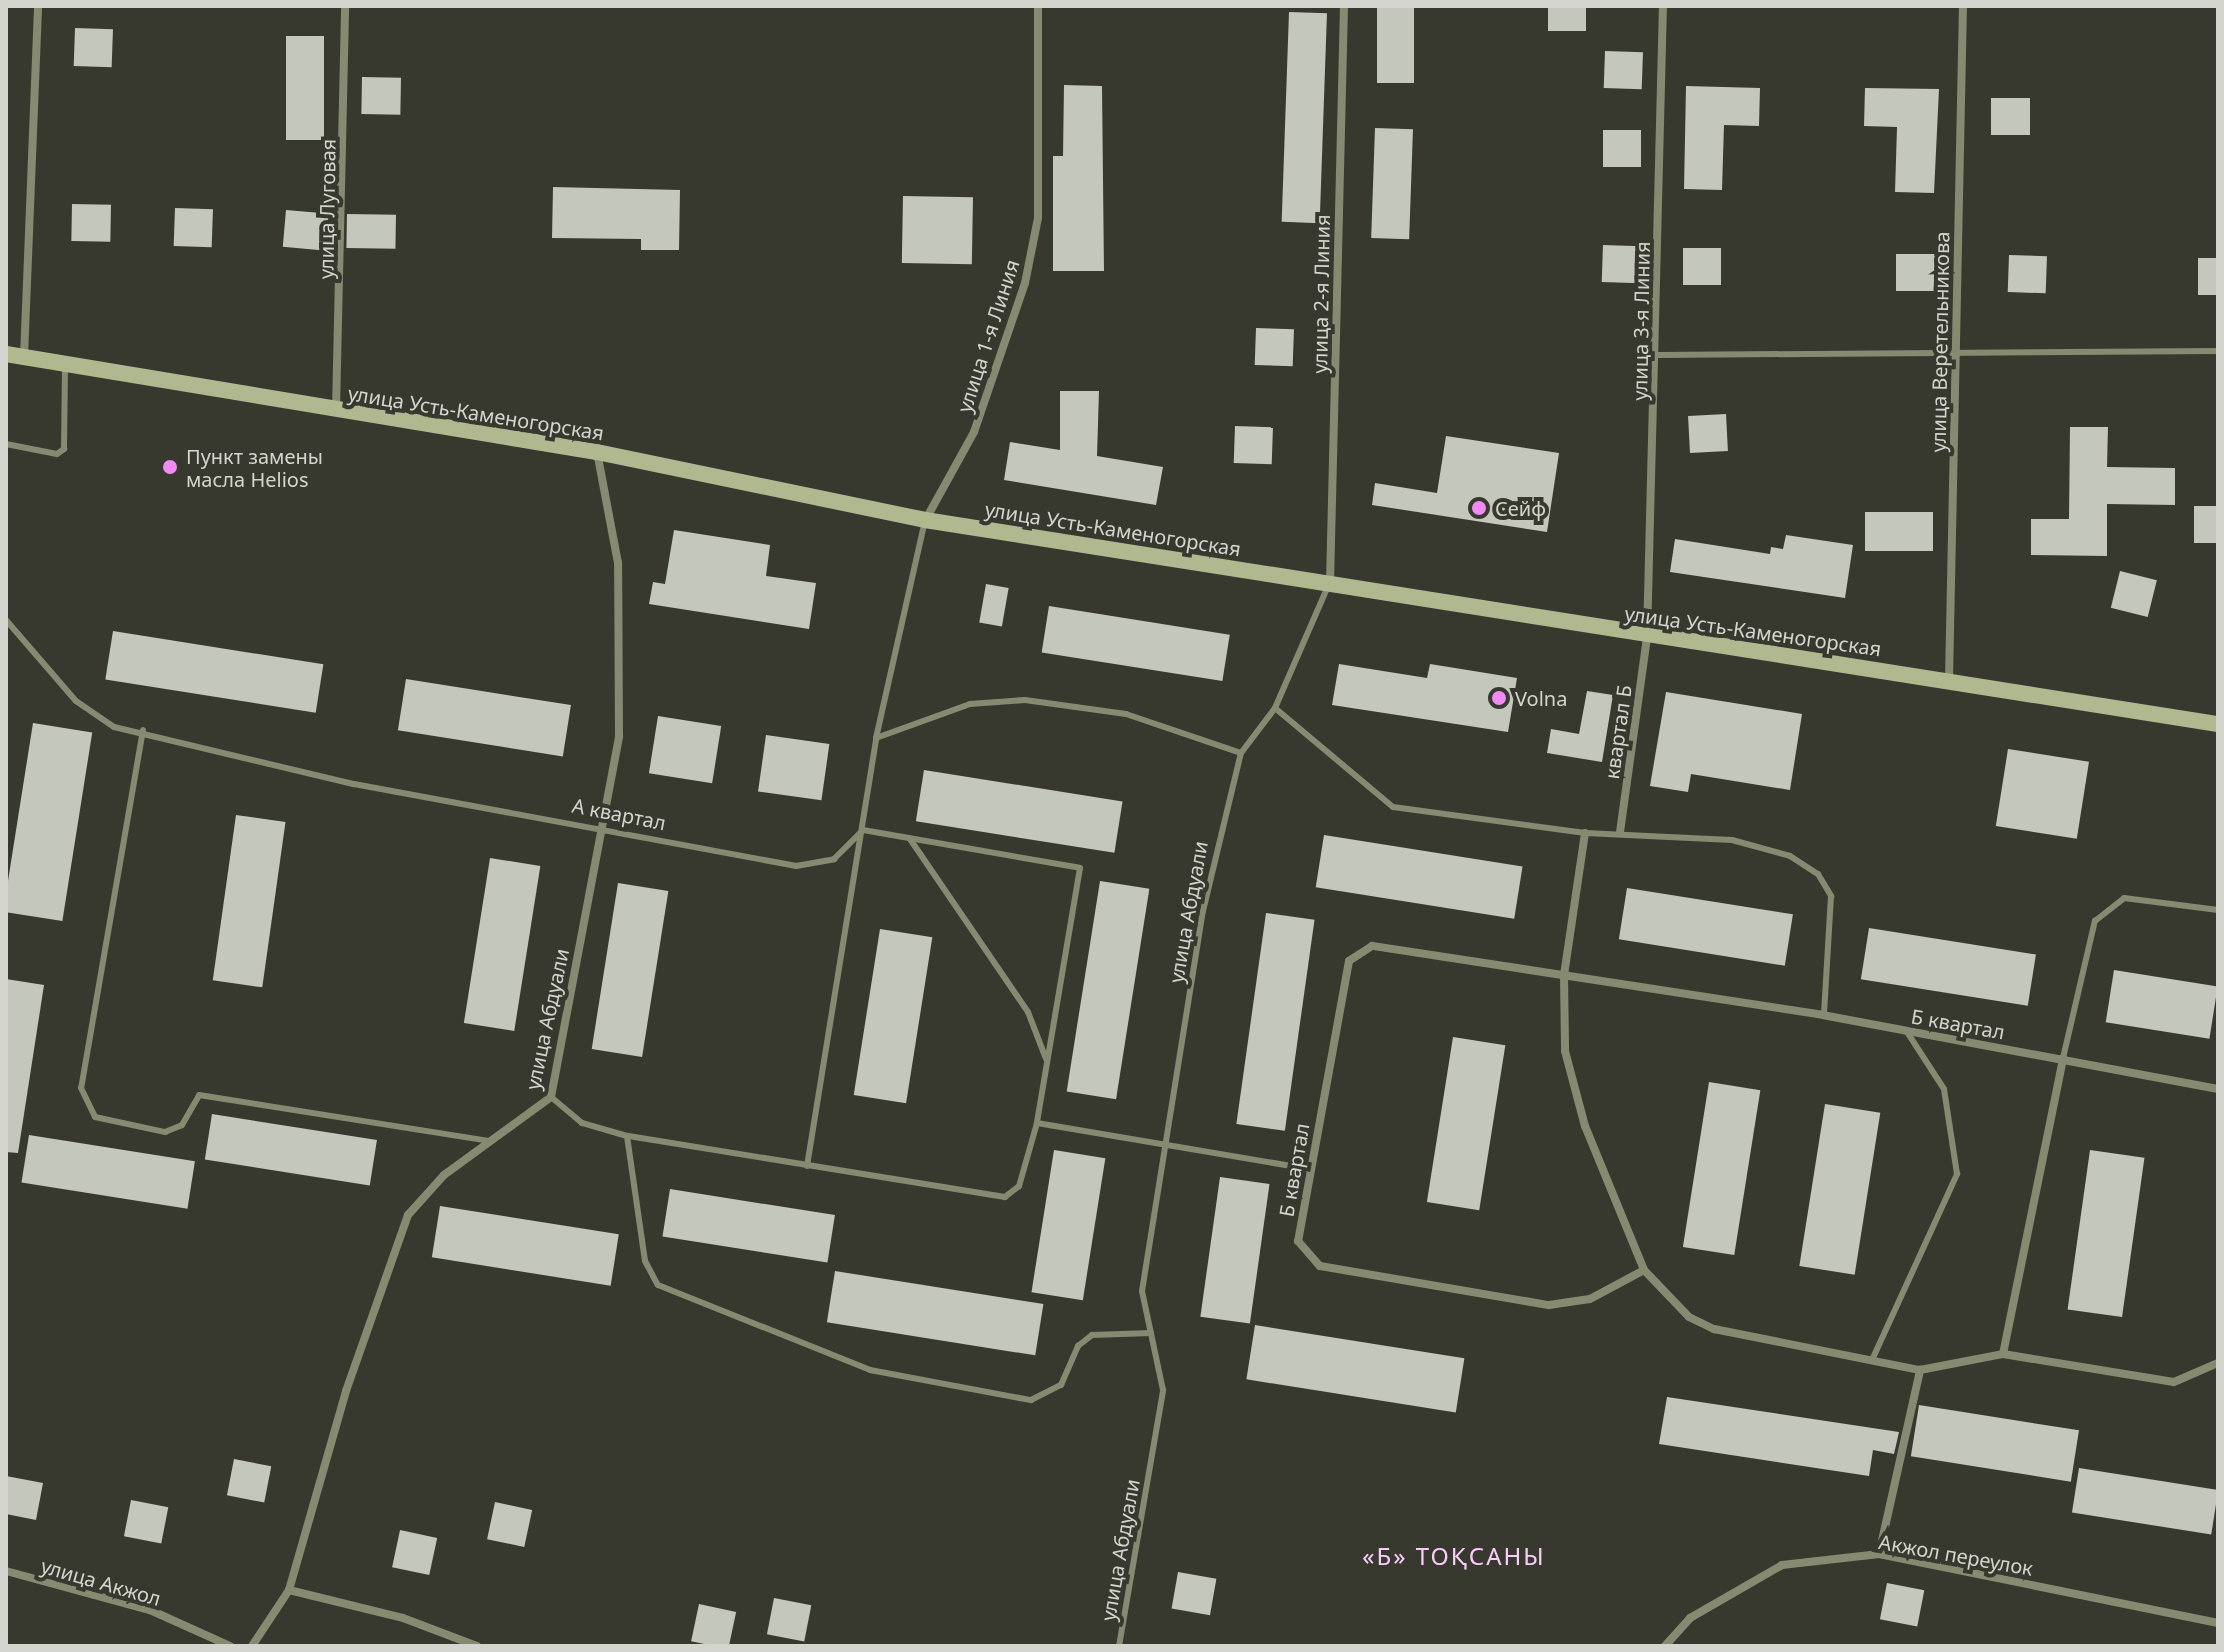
<!DOCTYPE html>
<meta charset="utf-8">
<style>
body{margin:0}
#map{position:relative;width:2224px;height:1652px;overflow:hidden;background:#37392f;font-family:"Noto Sans",sans-serif}
div>[style]{position:absolute}
[style*='--x']{left:calc(var(--x)*1px);top:calc(var(--y)*1px);width:calc(var(--w)*1px);rotate:calc(var(--a)*1deg)}
.building>*{inset:0;background:#c4c7bb;transform-origin:0 0}
.lane>*{height:6px;margin:-3px;padding:0 3px;transform-origin:3px;border-radius:3px;background:#858a71}
.street>*{height:8px;margin:-4px;padding:0 4px;transform-origin:4px;border-radius:4px;background:#858a71}
.secondary>*{height:16px;margin:-8px;padding:0 8px;transform-origin:8px;border-radius:8px;background:#b0b890}
.dots>*{width:22px;height:22px;translate:-50% -50%;box-sizing:border-box;border:4px solid #37392f;border-radius:50%}
span{translate:-50% -50%;white-space:nowrap;text-align:center;line-height:1.15;-webkit-text-stroke:8px #37392f;paint-order:stroke}
.street-label{font-size:20px;color:#d4d5cf}
.poi-label{font-size:20px;color:#d4d5cf}
.left{translate:0 -50%;text-align:left}
.quarter-label{font-size:24px;color:#fbccfa;letter-spacing:2px}
.frame{position:absolute;inset:0;border:8px solid #d4d5cf;pointer-events:none}
</style>
<div id="map">
<div class="building">
<div style="left:1377px;top:6px;width:37px;height:77px"></div>
<div style="left:1548px;top:6px;width:38px;height:25px"></div>
<div style="left:1289px;top:12px;width:38px;height:210px;rotate:2deg"></div>
<div style="left:75px;top:28px;width:38px;height:38px;rotate:2deg"></div>
<div style="left:286px;top:36px;width:38px;height:104px"></div>
<div style="left:1605px;top:51px;width:38px;height:37px;rotate:2deg"></div>
<div style="left:362px;top:77px;width:39px;height:37px;rotate:1deg"></div>
<div style="clip-path:polygon(1064px 85px,1102px 86px,1104px 271px,1053px 271px,1053px 156px,1063px 156px)"></div>
<div style="clip-path:polygon(1686px 86px,1760px 88px,1759px 126px,1724px 125px,1722px 190px,1684px 189px)"></div>
<div style="clip-path:polygon(1865px 88px,1939px 89px,1934px 193px,1895px 192px,1897px 127px,1864px 126px)"></div>
<div style="left:1991px;top:98px;width:39px;height:37px"></div>
<div style="left:1375px;top:128px;width:38px;height:110px;rotate:2deg"></div>
<div style="left:1603px;top:130px;width:38px;height:37px"></div>
<div style="clip-path:polygon(553px 187px,680px 190px,679px 250px,641px 250px,641px 239px,552px 238px)"></div>
<div style="left:903px;top:196px;width:70px;height:67px;rotate:1deg"></div>
<div style="left:72px;top:204px;width:39px;height:37px;rotate:1deg"></div>
<div style="left:175px;top:208px;width:38px;height:38px;rotate:2deg"></div>
<div style="left:286px;top:210px;width:47px;height:37px;rotate:5deg"></div>
<div style="left:347px;top:214px;width:49px;height:34px;rotate:1deg"></div>
<div style="left:1603px;top:245px;width:38px;height:37px;rotate:2deg"></div>
<div style="left:1683px;top:248px;width:38px;height:37px"></div>
<div style="left:1896px;top:254px;width:39px;height:37px"></div>
<div style="left:2009px;top:255px;width:38px;height:37px;rotate:2deg"></div>
<div style="left:2198px;top:258px;width:20px;height:37px"></div>
<div style="left:1256px;top:328px;width:38px;height:37px;rotate:2deg"></div>
<div style="clip-path:polygon(1060px 391px,1099px 391px,1097px 456px,1163px 467px,1156px 505px,1004px 480px,1010px 442px,1060px 450px)"></div>
<div style="left:1726px;top:414px;width:37px;height:38px;rotate:87deg"></div>
<div style="left:1235px;top:426px;width:38px;height:37px;rotate:2deg"></div>
<div style="clip-path:polygon(2070px 427px,2108px 427px,2107px 467px,2175px 468px,2175px 505px,2107px 504px,2107px 556px,2031px 555px,2031px 519px,2069px 519px)"></div>
<div style="clip-path:polygon(1446px 436px,1559px 453px,1547px 532px,1372px 505px,1375px 483px,1437px 493px)"></div>
<div style="left:2194px;top:506px;width:24px;height:37px"></div>
<div style="left:1865px;top:512px;width:68px;height:39px"></div>
<div style="clip-path:polygon(674px 530px,770px 545px,766px 576px,816px 583px,809px 629px,649px 604px,653px 582px,665px 584px)"></div>
<div style="clip-path:polygon(1786px 535px,1853px 545px,1845px 598px,1670px 572px,1675px 539px,1770px 554px,1771px 547px,1783px 549px)"></div>
<div style="left:2120px;top:571px;width:38px;height:38px;rotate:14deg"></div>
<div style="left:986px;top:584px;width:23px;height:39px;rotate:10deg"></div>
<div style="left:1049px;top:606px;width:183px;height:47px;rotate:9deg"></div>
<div style="left:113px;top:631px;width:213px;height:49px;rotate:9deg"></div>
<div style="clip-path:polygon(1339px 664px,1427px 678px,1430px 664px,1517px 678px,1508px 732px,1332px 705px)"></div>
<div style="left:406px;top:679px;width:167px;height:52px;rotate:9deg"></div>
<div style="clip-path:polygon(1587px 691px,1613px 695px,1602px 762px,1547px 753px,1551px 729px,1579px 734px)"></div>
<div style="clip-path:polygon(1666px 692px,1802px 714px,1790px 790px,1691px 774px,1688px 792px,1650px 786px)"></div>
<div style="left:658px;top:716px;width:64px;height:58px;rotate:9deg"></div>
<div style="left:33px;top:723px;width:60px;height:191px;rotate:9deg"></div>
<div style="left:766px;top:735px;width:64px;height:57px;rotate:8deg"></div>
<div style="left:2008px;top:749px;width:82px;height:78px;rotate:9deg"></div>
<div style="left:924px;top:770px;width:201px;height:52px;rotate:9deg"></div>
<div style="left:236px;top:815px;width:50px;height:167px;rotate:8deg"></div>
<div style="left:1324px;top:835px;width:201px;height:53px;rotate:9deg"></div>
<div style="left:490px;top:858px;width:51px;height:167px;rotate:9deg"></div>
<div style="left:1100px;top:881px;width:50px;height:213px;rotate:9deg"></div>
<div style="left:618px;top:883px;width:51px;height:168px;rotate:9deg"></div>
<div style="left:1627px;top:888px;width:168px;height:52px;rotate:9deg"></div>
<div style="left:1266px;top:913px;width:49px;height:213px;rotate:8deg"></div>
<div style="left:1869px;top:928px;width:169px;height:52px;rotate:9deg"></div>
<div style="left:880px;top:929px;width:53px;height:168px;rotate:9deg"></div>
<div style="left:2114px;top:970px;width:105px;height:53px;rotate:9deg"></div>
<div style="clip-path:polygon(6px 979px,44px 985px,18px 1153px,6px 1152px)"></div>
<div style="left:1453px;top:1037px;width:53px;height:167px;rotate:9deg"></div>
<div style="left:1709px;top:1082px;width:52px;height:167px;rotate:9deg"></div>
<div style="left:1825px;top:1104px;width:56px;height:164px;rotate:9deg"></div>
<div style="left:212px;top:1114px;width:167px;height:46px;rotate:9deg"></div>
<div style="left:29px;top:1135px;width:168px;height:48px;rotate:9deg"></div>
<div style="left:1054px;top:1150px;width:52px;height:144px;rotate:9deg"></div>
<div style="left:2090px;top:1150px;width:55px;height:161px;rotate:8deg"></div>
<div style="left:1220px;top:1177px;width:50px;height:141px;rotate:8deg"></div>
<div style="left:670px;top:1189px;width:167px;height:48px;rotate:9deg"></div>
<div style="left:440px;top:1206px;width:181px;height:52px;rotate:9deg"></div>
<div style="left:835px;top:1271px;width:211px;height:52px;rotate:9deg"></div>
<div style="left:1255px;top:1325px;width:212px;height:55px;rotate:9deg"></div>
<div style="clip-path:polygon(1667px 1397px,1899px 1432px,1894px 1454px,1873px 1450px,1869px 1476px,1659px 1444px)"></div>
<div style="left:1919px;top:1405px;width:162px;height:52px;rotate:9deg"></div>
<div style="left:234px;top:1459px;width:38px;height:37px;rotate:11deg"></div>
<div style="left:2079px;top:1468px;width:141px;height:45px;rotate:9deg"></div>
<div style="clip-path:polygon(6px 1476px,43px 1483px,36px 1520px,6px 1514px)"></div>
<div style="left:131px;top:1500px;width:38px;height:37px;rotate:11deg"></div>
<div style="left:495px;top:1502px;width:38px;height:38px;rotate:12deg"></div>
<div style="left:400px;top:1530px;width:38px;height:38px;rotate:12deg"></div>
<div style="left:1178px;top:1572px;width:39px;height:37px;rotate:10deg"></div>
<div style="left:1887px;top:1583px;width:38px;height:37px;rotate:11deg"></div>
<div style="left:774px;top:1598px;width:38px;height:37px;rotate:11deg"></div>
<div style="left:699px;top:1604px;width:38px;height:38px;rotate:12deg"></div>
</div>
<div class="lane">
<div style="--x:1657;--y:355;--w:561;--a:-0.41"></div>
<div style="--x:6;--y:444;--w:52;--a:11.1"></div>
<div style="--x:57;--y:454;--w:9;--a:-36"></div>
<div style="--x:64;--y:449;--w:84;--a:-89.3"></div>
<div style="--x:6;--y:620;--w:107;--a:49.2"></div>
<div style="--x:76;--y:701;--w:46;--a:34.4"></div>
<div style="--x:114;--y:727;--w:247;--a:13.4"></div>
<div style="--x:354;--y:784;--w:450;--a:10.5"></div>
<div style="--x:796;--y:866;--w:39;--a:-10"></div>
<div style="--x:834;--y:859;--w:41;--a:-45"></div>
<div style="--x:863;--y:830;--w:220;--a:9.9"></div>
<div style="--x:1080;--y:868;--w:259;--a:99.6"></div>
<div style="--x:1037;--y:1123;--w:66;--a:105.9"></div>
<div style="--x:1019;--y:1186;--w:18;--a:142"></div>
<div style="--x:1005;--y:1197;--w:383;--a:-170.8"></div>
<div style="--x:627;--y:1136;--w:47;--a:-163.9"></div>
<div style="--x:582;--y:1123;--w:40;--a:-140"></div>
<div style="--x:1275;--y:708;--w:154;--a:40"></div>
<div style="--x:1393;--y:807;--w:194;--a:7.7"></div>
<div style="--x:1585;--y:833;--w:147;--a:2.7"></div>
<div style="--x:1732;--y:840;--w:60;--a:15.4"></div>
<div style="--x:1790;--y:856;--w:33;--a:33"></div>
<div style="--x:1818;--y:874;--w:26;--a:59"></div>
<div style="--x:1831;--y:896;--w:119;--a:93.4"></div>
<div style="--x:143;--y:730;--w:363;--a:99.8"></div>
<div style="--x:81;--y:1088;--w:32;--a:64"></div>
<div style="--x:95;--y:1117;--w:72;--a:12.1"></div>
<div style="--x:165;--y:1132;--w:18;--a:-22"></div>
<div style="--x:182;--y:1125;--w:34;--a:-60"></div>
<div style="--x:199;--y:1095;--w:295;--a:9"></div>
<div style="--x:876;--y:738;--w:100;--a:-19.9"></div>
<div style="--x:970;--y:704;--w:55;--a:-4.2"></div>
<div style="--x:1025;--y:700;--w:102;--a:7.9"></div>
<div style="--x:1126;--y:714;--w:121;--a:18.7"></div>
<div style="--x:910;--y:839;--w:209;--a:55.7"></div>
<div style="--x:1028;--y:1012;--w:50;--a:69"></div>
<div style="--x:2063;--y:1058;--w:141;--a:-76.9"></div>
<div style="--x:2095;--y:921;--w:37;--a:-38"></div>
<div style="--x:2124;--y:898;--w:95;--a:7.3"></div>
<div style="--x:1037;--y:1123;--w:277;--a:9.6"></div>
<div style="--x:627;--y:1136;--w:126;--a:81.8"></div>
<div style="--x:645;--y:1261;--w:27;--a:62"></div>
<div style="--x:658;--y:1285;--w:228;--a:21.8"></div>
<div style="--x:870;--y:1370;--w:164;--a:10.6"></div>
<div style="--x:1031;--y:1400;--w:34;--a:-27"></div>
<div style="--x:1061;--y:1385;--w:43;--a:-66.4"></div>
<div style="--x:1078;--y:1346;--w:18;--a:-38"></div>
<div style="--x:1092;--y:1335;--w:59;--a:-1.9"></div>
<div style="--x:807;--y:1166;--w:434;--a:-80.8"></div>
<div style="--x:876;--y:738;--w:223;--a:-77.3"></div>
<div style="--x:1872;--y:1360;--w:205;--a:-65.4"></div>
<div style="--x:1957;--y:1174;--w:86;--a:-98.7"></div>
<div style="--x:1944;--y:1089;--w:68;--a:-123"></div>
<div style="--x:1119;--y:1646;--w:260;--a:-80.2"></div>
<div style="--x:1163;--y:1390;--w:101;--a:-102"></div>
<div style="--x:1142;--y:1291;--w:385;--a:-80.9"></div>
<div style="--x:1203;--y:911;--w:163;--a:-76.5"></div>
<div style="--x:1241;--y:753;--w:56;--a:-52.9"></div>
<div style="--x:1275;--y:708;--w:135;--a:-66.5"></div>
</div>
<div class="street">
<div style="--x:24;--y:357;--w:351;--a:-87.7"></div>
<div style="--x:336;--y:409;--w:403;--a:-88.7"></div>
<div style="--x:926;--y:519;--w:99;--a:-61.1"></div>
<div style="--x:974;--y:432;--w:157;--a:-71.1"></div>
<div style="--x:1025;--y:283;--w:66;--a:-78.7"></div>
<div style="--x:1038;--y:218;--w:212;--a:-90"></div>
<div style="--x:1330;--y:583;--w:577;--a:-88.61"></div>
<div style="--x:1949;--y:679;--w:673;--a:-88.81"></div>
<div style="--x:1620;--y:832;--w:197;--a:-82.1"></div>
<div style="--x:1647;--y:637;--w:631;--a:-88.55"></div>
<div style="--x:1585;--y:833;--w:144;--a:98.4"></div>
<div style="--x:1564;--y:975;--w:76;--a:89.2"></div>
<div style="--x:1565;--y:1051;--w:78;--a:75.1"></div>
<div style="--x:1585;--y:1126;--w:156;--a:67.7"></div>
<div style="--x:2218;--y:1089;--w:401;--a:-169.4"></div>
<div style="--x:1824;--y:1015;--w:457;--a:-171.3"></div>
<div style="--x:1372;--y:946;--w:27;--a:147"></div>
<div style="--x:1349;--y:961;--w:285;--a:100.3"></div>
<div style="--x:1298;--y:1241;--w:33;--a:49"></div>
<div style="--x:1320;--y:1266;--w:232;--a:9.7"></div>
<div style="--x:1549;--y:1305;--w:41;--a:-8.3"></div>
<div style="--x:1590;--y:1299;--w:61;--a:-28.2"></div>
<div style="--x:1644;--y:1270;--w:65;--a:46.2"></div>
<div style="--x:1689;--y:1317;--w:28;--a:26"></div>
<div style="--x:1714;--y:1329;--w:210;--a:11.3"></div>
<div style="--x:1920;--y:1370;--w:85;--a:-10.9"></div>
<div style="--x:2003;--y:1354;--w:173;--a:9.3"></div>
<div style="--x:2174;--y:1382;--w:48;--a:-23.4"></div>
<div style="--x:2003;--y:1354;--w:302;--a:-78.5"></div>
<div style="--x:1879;--y:1554;--w:189;--a:-77.4"></div>
<div style="--x:6;--y:1571;--w:149;--a:15.2"></div>
<div style="--x:150;--y:1610;--w:88;--a:24.2"></div>
<div style="--x:289;--y:1590;--w:117;--a:13.8"></div>
<div style="--x:403;--y:1618;--w:79;--a:20.7"></div>
<div style="--x:252;--y:1646;--w:67;--a:-56.5"></div>
<div style="--x:289;--y:1590;--w:207;--a:-74"></div>
<div style="--x:346;--y:1391;--w:187;--a:-70.6"></div>
<div style="--x:408;--y:1215;--w:54;--a:-48"></div>
<div style="--x:444;--y:1175;--w:132;--a:-36.1"></div>
<div style="--x:551;--y:1097;--w:367;--a:-79.3"></div>
<div style="--x:619;--y:736;--w:173;--a:-90.3"></div>
<div style="--x:618;--y:563;--w:113;--a:-100.7"></div>
<div style="--x:1665;--y:1646;--w:38;--a:-48"></div>
<div style="--x:1690;--y:1618;--w:106;--a:-29.9"></div>
<div style="--x:1782;--y:1565;--w:98;--a:-6.5"></div>
<div style="--x:1879;--y:1554;--w:346;--a:11.5"></div>
</div>
<div class="secondary">
<div style="--x:6;--y:354;--w:599;--a:9.42"></div>
<div style="--x:597;--y:452;--w:335;--a:11.7"></div>
<div style="--x:925;--y:520;--w:1309;--a:8.97"></div>
</div>
<div class="dots">
<div style="left:170px;top:467px;background:#f28af3"></div>
<div style="left:1479px;top:508px;background:#f28af3"></div>
<div style="left:1499px;top:698px;background:#f28af3"></div>
</div>
<div class="street-label">
<span style="left:327px;top:209px;rotate:-89deg">улица Луговая</span>
<span style="left:1321px;top:294px;rotate:-89deg">улица 2-я Линия</span>
<span style="left:1641px;top:321px;rotate:-89deg">улица 3-я Линия</span>
<span style="left:988px;top:336px;rotate:-72deg">улица 1-я Линия</span>
<span style="left:1940px;top:342px;rotate:-89deg">улица Веретельникова</span>
<span style="left:476px;top:413px;rotate:9deg">улица Усть-Каменогорская</span>
<span style="left:1113px;top:529px;rotate:9deg">улица Усть-Каменогорская</span>
<span style="left:1753px;top:631px;rotate:8deg">улица Усть-Каменогорская</span>
<span style="left:1618px;top:732px;rotate:-82deg">квартал Б</span>
<span style="left:619px;top:814px;rotate:11deg">А квартал</span>
<span style="left:1188px;top:912px;rotate:-80deg">улица Абдуали</span>
<span style="left:547px;top:1019px;rotate:-78deg">улица Абдуали</span>
<span style="left:1958px;top:1024px;rotate:10deg">Б квартал</span>
<span style="left:1294px;top:1170px;rotate:-80deg">Б квартал</span>
<span style="left:1120px;top:1550px;rotate:-80deg">улица Абдуали</span>
<span style="left:1956px;top:1555px;rotate:10deg">Акжол переулок</span>
<span style="left:101px;top:1582px;rotate:16deg">улица Акжол</span>
</div>
<div class="poi-label">
<span class="left" style="left:186px;top:468px">Пункт замены<br>масла Helios</span>
<span class="left" style="left:1495px;top:508px">Сейф</span>
<span class="left" style="left:1515px;top:698px">Volna</span>
</div>
<div class="quarter-label">
<span style="left:1454px;top:1556px">«Б» ТОҚСАНЫ</span>
</div>
<div class="frame"></div>
</div>
